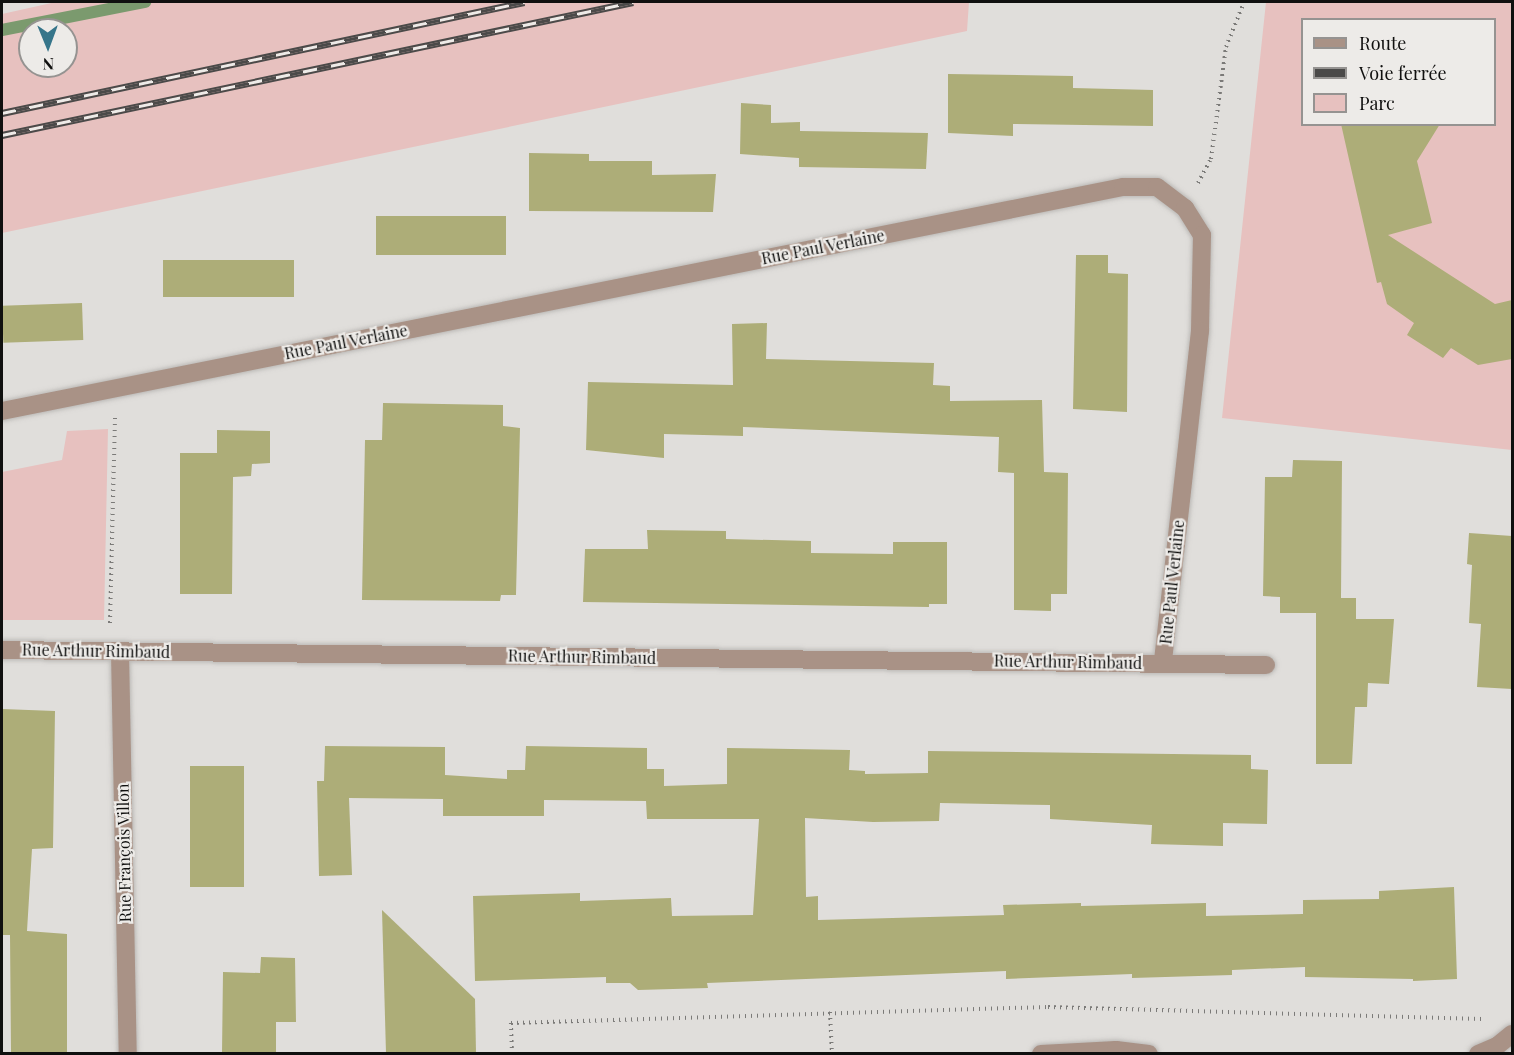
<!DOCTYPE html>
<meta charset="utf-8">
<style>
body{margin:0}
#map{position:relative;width:1514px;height:1055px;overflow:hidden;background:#e0dedb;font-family:"Playfair Display",serif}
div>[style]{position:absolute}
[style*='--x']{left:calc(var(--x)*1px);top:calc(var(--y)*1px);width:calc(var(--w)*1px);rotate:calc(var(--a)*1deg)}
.green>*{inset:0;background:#e7c1bf}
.stream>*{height:12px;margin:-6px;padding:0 6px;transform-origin:6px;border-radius:6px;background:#7b9a6e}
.building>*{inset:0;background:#adad78;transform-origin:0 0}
.path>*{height:4px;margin-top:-2px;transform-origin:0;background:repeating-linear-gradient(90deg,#7b7a78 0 1.5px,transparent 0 6px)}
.roads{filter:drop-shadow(0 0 2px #bbb9b6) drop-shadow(0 0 2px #bbb9b6)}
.street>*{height:18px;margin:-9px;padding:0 9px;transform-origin:9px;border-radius:9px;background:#a99286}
.rail>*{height:7px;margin-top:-3.5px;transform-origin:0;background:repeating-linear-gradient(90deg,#edebe8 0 14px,#4b4a49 0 28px);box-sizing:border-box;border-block:2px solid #4b4a49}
span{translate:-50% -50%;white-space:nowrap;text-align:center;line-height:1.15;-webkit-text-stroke:4.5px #edebe8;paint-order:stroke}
.street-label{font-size:16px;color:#10100f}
.frame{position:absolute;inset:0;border:3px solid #10100f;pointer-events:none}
.legend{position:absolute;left:1301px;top:18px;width:195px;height:108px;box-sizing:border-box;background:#edebe8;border:2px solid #959391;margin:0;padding:8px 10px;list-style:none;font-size:18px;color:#10100f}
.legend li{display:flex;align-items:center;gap:12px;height:30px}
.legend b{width:30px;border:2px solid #959391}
.north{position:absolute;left:18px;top:18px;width:60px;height:60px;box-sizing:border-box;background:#edebe8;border:2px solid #959391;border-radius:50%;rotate:179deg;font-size:16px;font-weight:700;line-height:24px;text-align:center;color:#10100f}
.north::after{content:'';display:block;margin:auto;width:21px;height:27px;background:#36758a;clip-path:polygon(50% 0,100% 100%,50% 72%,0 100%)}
</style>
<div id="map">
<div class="green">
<div style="clip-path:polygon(evenodd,56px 2px,969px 2px,967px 31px,2px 233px,2px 14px,56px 2px,30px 30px,66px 30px,66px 66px,30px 66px,30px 30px)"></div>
<div style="clip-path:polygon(evenodd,1266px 2px,1512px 2px,1512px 450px,1222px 418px,1266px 2px,1302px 20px,1494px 20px,1494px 124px,1302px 124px,1302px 20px)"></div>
<div style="clip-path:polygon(108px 429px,104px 620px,2px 620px,2px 472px,62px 460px,67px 431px)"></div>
</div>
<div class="stream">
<div style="--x:2;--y:30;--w:146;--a:-11.1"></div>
</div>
<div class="building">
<div style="clip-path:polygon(948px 74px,1073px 76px,1073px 88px,1153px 90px,1153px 126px,1013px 124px,1013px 136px,948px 133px)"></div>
<div style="clip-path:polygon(741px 103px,771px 105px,771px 123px,800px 122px,800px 131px,928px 133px,926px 169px,799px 167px,799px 158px,740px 154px)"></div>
<div style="clip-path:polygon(1341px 124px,1440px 124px,1417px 161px,1432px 223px,1388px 235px,1495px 304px,1512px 300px,1512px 359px,1478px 365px,1451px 348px,1443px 358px,1407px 335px,1414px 323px,1387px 304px,1381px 282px,1377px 283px)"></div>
<div style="clip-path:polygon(529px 153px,589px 154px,589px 161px,652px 161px,652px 175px,716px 174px,713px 212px,529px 211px)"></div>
<div style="left:376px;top:216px;width:130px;height:39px"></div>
<div style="clip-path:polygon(1076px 255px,1108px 255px,1108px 273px,1128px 274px,1127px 412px,1073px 409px)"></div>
<div style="left:163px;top:260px;width:131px;height:37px"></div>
<div style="left:82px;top:303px;width:37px;height:80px;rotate:88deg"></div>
<div style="clip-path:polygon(767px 323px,766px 359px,934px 363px,933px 385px,950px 386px,950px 401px,1042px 400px,1044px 472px,1068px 473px,1067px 594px,1051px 594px,1051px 611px,1014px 610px,1014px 473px,998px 472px,999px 437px,743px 427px,743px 436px,664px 434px,664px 458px,586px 450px,588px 382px,733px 385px,732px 324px)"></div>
<div style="clip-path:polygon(383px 403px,503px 405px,503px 426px,520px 428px,516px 595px,501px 595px,500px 601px,362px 600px,365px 440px,382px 440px)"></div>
<div style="clip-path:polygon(217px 430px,270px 431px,270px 463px,252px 464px,251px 476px,233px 477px,232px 594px,180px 594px,180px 453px,217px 453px)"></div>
<div style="clip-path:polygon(1293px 460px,1342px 461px,1341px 598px,1356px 598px,1356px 619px,1394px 619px,1389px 684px,1368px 683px,1367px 707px,1355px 707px,1352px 764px,1316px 764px,1316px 613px,1280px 613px,1280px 597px,1263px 596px,1265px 477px,1292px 477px)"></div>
<div style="clip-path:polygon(647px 530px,726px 531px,726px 539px,811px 541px,811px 553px,893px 554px,893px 542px,947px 542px,947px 604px,929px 604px,929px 607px,583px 602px,585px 549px,648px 549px)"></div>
<div style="clip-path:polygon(1469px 533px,1512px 536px,1512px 689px,1477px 687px,1481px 624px,1469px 623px,1472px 565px,1467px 564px)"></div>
<div style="clip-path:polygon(2px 709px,55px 711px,53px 848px,32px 849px,27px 931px,67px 934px,67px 1053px,11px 1053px,10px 935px,2px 935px)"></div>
<div style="clip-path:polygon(325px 746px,445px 747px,445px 775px,507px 779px,507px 770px,525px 770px,526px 746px,647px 748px,647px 769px,664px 769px,664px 786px,727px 784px,727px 748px,850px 750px,849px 770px,865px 771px,865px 774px,928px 773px,928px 751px,1251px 755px,1251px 769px,1268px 770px,1267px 824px,1223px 823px,1223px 846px,1151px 844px,1152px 825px,1050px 819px,1050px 805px,940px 803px,939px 821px,873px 822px,805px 818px,806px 897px,818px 896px,818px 920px,1004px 915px,1003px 905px,1081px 903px,1081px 906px,1206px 903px,1206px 916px,1303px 914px,1303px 900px,1379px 899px,1379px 891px,1454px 887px,1457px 979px,1413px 981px,1413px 979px,1305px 977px,1305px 967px,1232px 970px,1232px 975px,1132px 978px,1132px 974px,1006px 979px,1006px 971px,707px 983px,708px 988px,638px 990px,630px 983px,606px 983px,606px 977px,475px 981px,473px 896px,580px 893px,580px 901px,671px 898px,672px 916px,753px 915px,759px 819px,647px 819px,646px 801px,544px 800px,544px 816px,443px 816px,443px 799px,349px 798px,352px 875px,319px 876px,317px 781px,324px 781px)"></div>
<div style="left:190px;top:766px;width:54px;height:121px"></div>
<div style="clip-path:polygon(382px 910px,475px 999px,476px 1053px,386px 1053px)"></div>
<div style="clip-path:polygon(261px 957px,295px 958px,296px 1022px,276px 1022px,276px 1053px,222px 1053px,223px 972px,260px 973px)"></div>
</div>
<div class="path">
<div style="--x:1198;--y:183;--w:27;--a:-62"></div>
<div style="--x:1211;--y:159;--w:113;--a:-82.4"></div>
<div style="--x:1226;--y:47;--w:48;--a:-68.2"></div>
<div style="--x:110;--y:623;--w:205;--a:-88.6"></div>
<div style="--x:830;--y:1012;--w:42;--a:87.3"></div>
<div style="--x:512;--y:1054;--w:31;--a:-92"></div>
<div style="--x:511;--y:1023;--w:537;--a:-1.71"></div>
<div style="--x:1048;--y:1007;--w:434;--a:1.6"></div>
</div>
<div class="roads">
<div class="street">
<div style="--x:2;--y:411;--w:1143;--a:-11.3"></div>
<div style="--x:1123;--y:187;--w:34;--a:0"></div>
<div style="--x:1157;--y:187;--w:35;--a:37"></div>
<div style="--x:1185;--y:208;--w:32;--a:58"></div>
<div style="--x:1202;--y:235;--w:96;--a:91.2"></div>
<div style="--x:1200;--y:331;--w:334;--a:96.4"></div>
<div style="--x:2;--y:650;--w:1264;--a:0.68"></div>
<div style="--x:120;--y:652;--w:402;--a:88.9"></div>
<div style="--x:1041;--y:1054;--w:75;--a:-3.1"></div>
<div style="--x:1116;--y:1050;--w:33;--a:7"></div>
<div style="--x:1478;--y:1054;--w:21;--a:-23"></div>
<div style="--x:1497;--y:1046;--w:19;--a:-39"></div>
</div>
</div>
<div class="rail">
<div style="--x:2;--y:113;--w:534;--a:-12"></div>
<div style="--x:2;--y:135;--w:645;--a:-11.9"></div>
</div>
<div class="street-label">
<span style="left:823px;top:247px;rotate:-11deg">Rue Paul Verlaine</span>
<span style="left:346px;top:342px;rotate:-11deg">Rue Paul Verlaine</span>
<span style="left:1172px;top:582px;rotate:-84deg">Rue Paul Verlaine</span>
<span style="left:96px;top:651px;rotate:1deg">Rue Arthur Rimbaud</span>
<span style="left:582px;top:657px;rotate:1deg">Rue Arthur Rimbaud</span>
<span style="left:1068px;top:662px;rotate:1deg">Rue Arthur Rimbaud</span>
<span style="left:124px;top:853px;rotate:-91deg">Rue François Villon</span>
</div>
<div class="frame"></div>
<ul class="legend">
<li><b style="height:8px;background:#a99286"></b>Route</li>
<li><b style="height:8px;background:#4b4a49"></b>Voie ferrée</li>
<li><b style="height:16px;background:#e7c1bf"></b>Parc</li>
</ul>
<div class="north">N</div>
</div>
